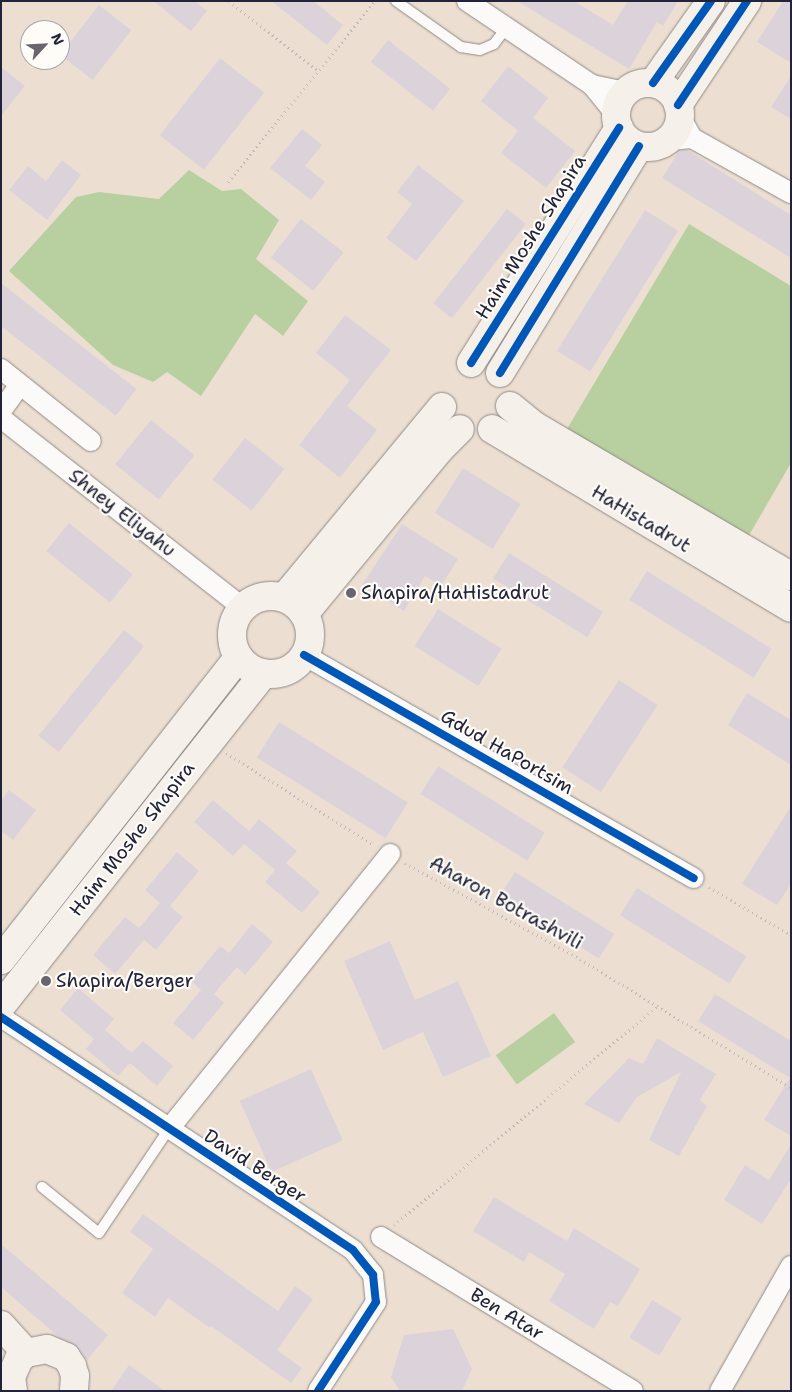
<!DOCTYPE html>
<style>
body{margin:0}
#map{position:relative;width:792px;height:1392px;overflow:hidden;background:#ecdfd2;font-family:"Shantell Sans",sans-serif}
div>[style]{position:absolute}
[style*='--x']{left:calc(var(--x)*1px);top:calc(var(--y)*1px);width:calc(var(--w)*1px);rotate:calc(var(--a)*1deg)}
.green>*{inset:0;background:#b8d09f;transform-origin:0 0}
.building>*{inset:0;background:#dcd3da;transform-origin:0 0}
.path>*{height:3px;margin-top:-1.5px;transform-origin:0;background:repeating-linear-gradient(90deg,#bdbabb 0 1px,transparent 0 5px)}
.roads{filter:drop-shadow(0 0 1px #908a87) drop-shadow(0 0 1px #908a87)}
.lane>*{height:10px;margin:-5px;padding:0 5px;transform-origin:5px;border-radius:5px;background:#fcfaf8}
.street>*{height:20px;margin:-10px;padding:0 10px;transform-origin:10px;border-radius:10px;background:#fcfaf8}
.secondary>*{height:28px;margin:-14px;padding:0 14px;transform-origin:14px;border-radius:14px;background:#f5f0ea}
.secondary>.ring{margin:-14px;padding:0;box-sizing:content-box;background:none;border:28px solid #f5f0ea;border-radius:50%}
.cycleway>*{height:8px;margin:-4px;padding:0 4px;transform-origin:4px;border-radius:4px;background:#0057b8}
.dots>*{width:14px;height:14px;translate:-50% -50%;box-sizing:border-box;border:2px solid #fdfcf7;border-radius:50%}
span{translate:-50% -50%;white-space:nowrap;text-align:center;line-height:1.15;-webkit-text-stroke:4.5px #fdfcf7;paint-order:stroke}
.street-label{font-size:19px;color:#22223b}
.poi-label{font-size:19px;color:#22223b}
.left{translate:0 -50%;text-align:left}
.frame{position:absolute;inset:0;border:2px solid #22223b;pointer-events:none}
.north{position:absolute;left:20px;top:20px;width:50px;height:50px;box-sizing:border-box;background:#fdfcf7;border:1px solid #a5a5ac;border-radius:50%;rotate:65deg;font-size:14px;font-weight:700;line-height:20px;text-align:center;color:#22223b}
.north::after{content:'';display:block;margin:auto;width:18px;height:22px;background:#696470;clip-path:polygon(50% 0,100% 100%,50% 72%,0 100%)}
</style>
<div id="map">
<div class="green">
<div style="clip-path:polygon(189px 170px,222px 191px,241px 189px,279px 220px,256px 259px,308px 301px,283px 336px,255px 314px,201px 396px,167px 372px,153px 382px,113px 365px,9px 271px,76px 197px,99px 192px,159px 199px)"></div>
<div style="clip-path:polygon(689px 224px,791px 286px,791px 463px,748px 537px,567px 429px)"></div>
<div style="left:554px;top:1013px;width:36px;height:72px;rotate:54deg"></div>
</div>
<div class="building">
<div style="clip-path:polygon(153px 1px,195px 1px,207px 11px,191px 31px)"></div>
<div style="clip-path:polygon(271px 1px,313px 1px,343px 25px,327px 45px)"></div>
<div style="clip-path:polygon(517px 1px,574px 1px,613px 25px,628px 1px,678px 1px,663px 26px,657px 22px,629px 69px)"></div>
<div style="clip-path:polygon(783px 1px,791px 1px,791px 63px,757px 42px)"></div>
<div style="left:99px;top:5px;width:41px;height:63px;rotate:38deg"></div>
<div style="left:388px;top:40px;width:79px;height:28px;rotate:38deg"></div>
<div style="left:220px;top:58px;width:56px;height:98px;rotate:38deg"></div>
<div style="clip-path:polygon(508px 66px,548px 98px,533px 118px,575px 151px,546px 188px,501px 153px,518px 131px,481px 101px)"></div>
<div style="clip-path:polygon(1px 67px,25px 86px,1px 116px)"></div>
<div style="clip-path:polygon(791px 76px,791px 119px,771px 107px)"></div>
<div style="clip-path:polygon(302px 129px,322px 145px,305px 166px,325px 182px,311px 200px,270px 168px)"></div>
<div style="clip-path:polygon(687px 150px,791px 215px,791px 258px,662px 178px,679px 151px)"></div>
<div style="clip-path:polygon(62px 160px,81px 175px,47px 220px,9px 190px,28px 166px,46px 181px)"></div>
<div style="clip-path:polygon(418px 165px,464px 201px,416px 261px,386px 238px,412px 204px,397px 192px)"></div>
<div style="left:507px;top:209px;width:24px;height:120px;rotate:38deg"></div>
<div style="left:645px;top:210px;width:39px;height:166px;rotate:32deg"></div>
<div style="left:301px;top:219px;width:54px;height:49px;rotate:38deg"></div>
<div style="left:1px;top:283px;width:172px;height:34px;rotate:38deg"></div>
<div style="clip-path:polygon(345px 315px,391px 350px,347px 406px,377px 430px,340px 478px,299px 445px,350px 380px,316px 353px)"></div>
<div style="left:151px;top:420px;width:56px;height:57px;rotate:39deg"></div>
<div style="left:245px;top:438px;width:50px;height:53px;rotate:38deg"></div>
<div style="left:463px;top:468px;width:68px;height:53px;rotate:32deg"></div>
<div style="left:69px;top:523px;width:82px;height:36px;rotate:39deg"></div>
<div style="clip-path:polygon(402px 524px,458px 559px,441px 586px,425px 576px,404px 611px,362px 585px)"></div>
<div style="left:509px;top:553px;width:111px;height:30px;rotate:32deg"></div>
<div style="left:647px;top:571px;width:147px;height:34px;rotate:32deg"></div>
<div style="left:438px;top:609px;width:75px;height:44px;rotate:32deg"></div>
<div style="left:124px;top:630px;width:26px;height:136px;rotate:39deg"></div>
<div style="left:619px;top:680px;width:46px;height:104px;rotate:33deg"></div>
<div style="clip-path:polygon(747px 693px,791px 720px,791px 765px,728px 725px)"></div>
<div style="left:279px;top:722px;width:152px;height:42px;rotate:32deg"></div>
<div style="left:438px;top:766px;width:126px;height:33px;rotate:32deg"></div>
<div style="clip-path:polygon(9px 790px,36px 810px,13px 840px,1px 831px,1px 800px)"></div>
<div style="clip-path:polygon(213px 800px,249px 831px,259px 819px,297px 851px,286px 863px,320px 892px,302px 913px,265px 882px,275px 870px,244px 844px,233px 856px,194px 822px)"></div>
<div style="clip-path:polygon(791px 806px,791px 884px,777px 905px,742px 884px)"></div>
<div style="clip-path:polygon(177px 852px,199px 871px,170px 906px,183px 917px,156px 950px,144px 940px,115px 974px,93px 955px,125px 917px,139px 928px,160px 903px,145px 890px)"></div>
<div style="left:515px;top:872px;width:117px;height:29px;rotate:32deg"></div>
<div style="left:637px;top:888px;width:129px;height:32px;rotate:32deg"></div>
<div style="clip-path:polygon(252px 924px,273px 942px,245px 975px,237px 967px,214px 994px,224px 1003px,193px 1040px,173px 1023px,201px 990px,191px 981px,220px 946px,229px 953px)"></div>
<div style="clip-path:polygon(390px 941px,415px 1000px,458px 981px,491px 1056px,443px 1077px,423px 1032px,383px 1050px,344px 961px)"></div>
<div style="clip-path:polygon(78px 988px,114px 1019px,105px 1030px,132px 1053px,143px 1041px,173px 1066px,157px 1086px,130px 1063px,118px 1076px,86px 1049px,94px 1039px,60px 1010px)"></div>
<div style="clip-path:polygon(715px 994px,791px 1041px,791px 1136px,764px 1120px,790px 1078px,698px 1021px)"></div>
<div style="clip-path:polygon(657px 1038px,716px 1074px,700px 1100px,707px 1106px,679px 1156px,649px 1140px,681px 1072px,637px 1097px,619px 1123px,584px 1104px,629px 1058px,643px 1064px)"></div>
<div style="left:311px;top:1069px;width:78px;height:78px;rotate:66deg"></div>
<div style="clip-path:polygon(791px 1144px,791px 1179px,762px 1224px,724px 1200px,745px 1165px,769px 1180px)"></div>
<div style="clip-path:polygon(494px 1197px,567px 1241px,574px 1228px,640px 1269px,618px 1306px,610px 1302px,594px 1329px,549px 1301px,565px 1274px,529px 1252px,524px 1262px,473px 1231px)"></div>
<div style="clip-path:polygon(143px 1214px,278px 1311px,295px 1286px,313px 1299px,277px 1350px,302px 1368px,291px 1383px,211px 1326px,210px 1328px,168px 1298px,155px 1317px,122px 1293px,153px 1249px,130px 1232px)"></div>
<div style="clip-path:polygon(1px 1244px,108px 1335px,87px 1360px,79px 1348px,60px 1338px,1px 1287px)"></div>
<div style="left:652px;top:1300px;width:35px;height:44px;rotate:31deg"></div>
<div style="clip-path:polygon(453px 1329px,472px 1369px,462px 1391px,400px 1391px,391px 1377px,404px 1335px)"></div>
<div style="clip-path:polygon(129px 1365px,165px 1391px,111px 1391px)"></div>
</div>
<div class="path">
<div style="--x:229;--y:1;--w:112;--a:38.1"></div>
<div style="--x:228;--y:182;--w:233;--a:-50.9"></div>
<div style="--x:226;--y:753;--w:174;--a:31.9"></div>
<div style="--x:405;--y:863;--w:200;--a:28.7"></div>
<div style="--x:580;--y:959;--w:247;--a:31.4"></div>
<div style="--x:709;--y:887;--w:95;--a:30.3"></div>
<div style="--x:394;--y:1225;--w:342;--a:-39.7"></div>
</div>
<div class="roads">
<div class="lane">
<div style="--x:396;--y:1;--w:80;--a:35.3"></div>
<div style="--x:461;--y:47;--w:19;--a:9"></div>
<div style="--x:480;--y:50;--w:15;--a:-23"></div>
<div style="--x:494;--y:44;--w:21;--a:-53"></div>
<div style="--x:42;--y:1187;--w:73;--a:38.9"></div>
<div style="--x:99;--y:1233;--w:125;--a:-56.1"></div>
</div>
<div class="street">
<div style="--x:467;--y:1;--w:151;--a:33.9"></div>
<div style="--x:592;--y:85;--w:35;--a:12"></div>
<div style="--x:592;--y:85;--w:38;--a:51"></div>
<div style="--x:680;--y:117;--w:24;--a:60"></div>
<div style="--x:692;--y:138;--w:113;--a:29.1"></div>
<div style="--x:669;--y:140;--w:23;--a:-5"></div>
<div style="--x:1;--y:369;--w:115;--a:38.7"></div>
<div style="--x:1;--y:411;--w:32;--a:-54"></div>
<div style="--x:1;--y:418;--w:306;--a:38.1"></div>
<div style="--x:304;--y:655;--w:449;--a:29.8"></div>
<div style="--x:1;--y:1017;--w:422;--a:33.5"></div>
<div style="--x:353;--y:1250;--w:32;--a:51"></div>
<div style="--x:373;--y:1275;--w:27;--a:84"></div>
<div style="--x:376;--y:1302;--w:106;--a:123.1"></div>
<div style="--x:169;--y:1129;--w:353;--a:-51.2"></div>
<div style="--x:381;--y:1237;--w:295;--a:31.4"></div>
<div style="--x:720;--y:1391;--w:144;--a:-60.4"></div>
</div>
<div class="secondary">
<div style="--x:653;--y:83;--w:100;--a:-54.7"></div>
<div class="ring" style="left:616px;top:83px;width:36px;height:36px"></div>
<div style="--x:678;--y:105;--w:125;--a:-56.4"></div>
<div style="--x:471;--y:363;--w:278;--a:-57.8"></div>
<div style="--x:500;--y:373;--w:266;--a:-58.5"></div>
<div style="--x:510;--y:406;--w:32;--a:39"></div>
<div style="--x:535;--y:426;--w:297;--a:30.4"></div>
<div style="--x:492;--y:429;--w:348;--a:30.9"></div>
<div class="ring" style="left:232px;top:596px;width:50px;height:50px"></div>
<div style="--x:284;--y:598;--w:248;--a:-50.4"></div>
<div style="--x:304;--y:614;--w:214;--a:-50.5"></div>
<div style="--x:440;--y:449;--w:28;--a:-45"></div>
<div style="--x:1;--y:960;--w:385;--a:-51.9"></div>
<div style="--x:1;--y:1006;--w:424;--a:-51.7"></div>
<div style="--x:1;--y:1325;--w:38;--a:48"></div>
<div style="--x:13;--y:1391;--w:14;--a:-98"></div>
<div style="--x:11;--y:1377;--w:20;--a:-66"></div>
<div style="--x:19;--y:1359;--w:9;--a:-41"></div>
<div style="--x:26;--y:1353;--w:21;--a:-11"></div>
<div style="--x:47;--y:1349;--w:21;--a:23"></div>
<div style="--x:66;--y:1357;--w:11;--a:56"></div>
<div style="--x:72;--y:1366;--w:10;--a:73"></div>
<div style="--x:75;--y:1376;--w:15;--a:94"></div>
</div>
</div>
<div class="cycleway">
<div style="--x:653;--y:83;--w:100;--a:-54.7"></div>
<div style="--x:678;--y:105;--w:125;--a:-56.4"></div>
<div style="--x:471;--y:363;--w:278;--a:-57.8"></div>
<div style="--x:500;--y:373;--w:266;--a:-58.5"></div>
<div style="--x:304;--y:655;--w:449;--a:29.8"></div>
<div style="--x:1;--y:1017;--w:422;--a:33.5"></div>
<div style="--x:353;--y:1250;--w:32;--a:51"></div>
<div style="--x:373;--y:1275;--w:27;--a:84"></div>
<div style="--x:376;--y:1302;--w:106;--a:123.1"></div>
</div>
<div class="dots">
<div style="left:351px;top:593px;background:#696470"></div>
<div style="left:46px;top:981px;background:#696470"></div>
</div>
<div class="street-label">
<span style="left:531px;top:237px;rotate:-58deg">Haim Moshe Shapira</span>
<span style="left:122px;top:513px;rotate:38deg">Shney Eliyahu</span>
<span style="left:641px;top:519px;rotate:31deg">HaHistadrut</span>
<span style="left:507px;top:752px;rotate:30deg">Gdud HaPortsim</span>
<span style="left:132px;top:839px;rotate:-52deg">Haim Moshe Shapira</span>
<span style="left:506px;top:903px;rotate:29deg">Aharon Botrashvili</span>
<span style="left:255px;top:1166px;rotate:33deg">David Berger</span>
<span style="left:507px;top:1314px;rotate:31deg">Ben Atar</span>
</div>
<div class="poi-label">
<span class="left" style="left:361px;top:593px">Shapira/HaHistadrut</span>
<span class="left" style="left:56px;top:981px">Shapira/Berger</span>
</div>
<div class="frame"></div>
<div class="north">N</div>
</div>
